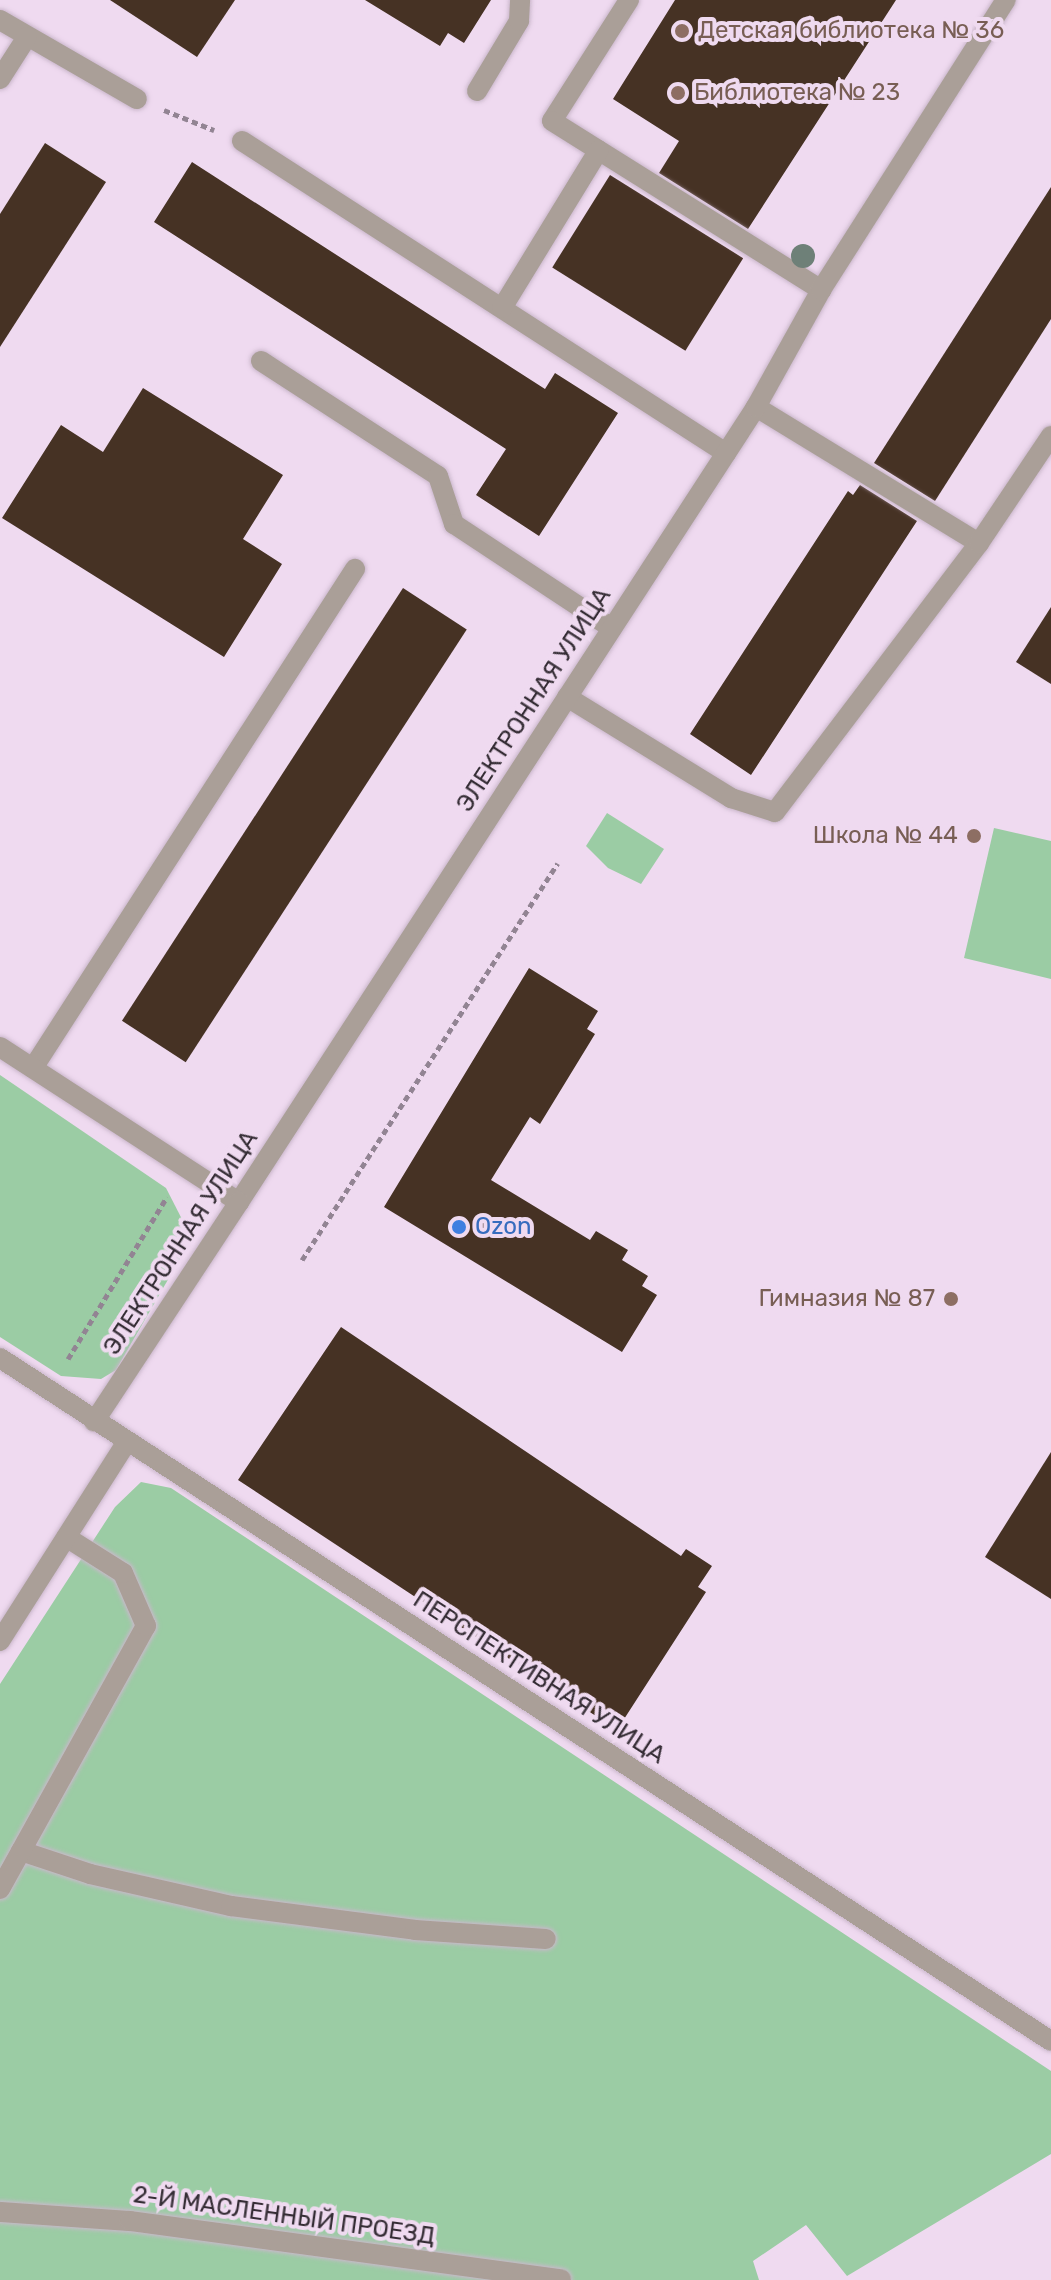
<!DOCTYPE html>
<meta charset="utf-8">
<style>
body{margin:0}
#map{position:relative;width:1051px;height:2280px;overflow:hidden;background:#efdaf0;font-family:Rubik,sans-serif}
div>[style]{position:absolute}
[style*='--x']{left:calc(var(--x)*1px);top:calc(var(--y)*1px);width:calc(var(--w)*1px);rotate:calc(var(--a)*1deg)}
.green>*{inset:0;background:#9bcca4}
.building>*{inset:0;background:#463224;transform-origin:0 0}
.path>*{height:5px;margin-top:-2.5px;transform-origin:0;background:repeating-linear-gradient(90deg,#928493 0 6px,transparent 0 10px)}
.roads{filter:drop-shadow(0 0 2px #cab7cb) drop-shadow(0 0 2px #cab7cb)}
.service>*{height:20px;margin:-10px;padding:0 10px;transform-origin:10px;border-radius:10px;background:#aa9f98}
.minor>*{height:20px;margin:-10px;padding:0 10px;transform-origin:10px;border-radius:10px;background:#aa9f98}
.tertiary>*{height:20px;margin:-10px;padding:0 10px;transform-origin:10px;border-radius:10px;background:#aa9f98}
.trees>*{width:24px;height:24px;margin:-12px;border-radius:50%;background:#6e8078}
.dots>*{width:22px;height:22px;translate:-50% -50%;box-sizing:border-box;border:4px solid #efdaf0;border-radius:50%}
span{translate:-50% -50%;white-space:nowrap;text-align:center;line-height:1.15;-webkit-text-stroke:8px #efdaf0;paint-order:stroke}
.education-label{font-size:24px;color:#785e54}
.left{translate:0 -50%;text-align:left}
.right{translate:-100% -50%;text-align:right}
.street-label{font-size:24px;color:#352d35}
.shop-label{font-size:24px;color:#366cbe}
</style>
<div id="map">
<div class="green">
<div style="clip-path:polygon(607px 813px,664px 849px,641px 884px,608px 868px,586px 846px)"></div>
<div style="clip-path:polygon(994px 828px,1051px 841px,1051px 979px,964px 958px)"></div>
<div style="clip-path:polygon(0 1075px,166px 1188px,187px 1229px,181px 1257px,116px 1370px,101px 1379px,61px 1376px,0 1337px)"></div>
<div style="clip-path:polygon(141px 1482px,171px 1488px,1051px 2071px,1051px 2154px,847px 2276px,806px 2225px,753px 2261px,759px 2280px,0 2280px,0 1684px,115px 1507px)"></div>
</div>
<div class="building">
<div style="clip-path:polygon(110px 0,235px 0,197px 57px)"></div>
<div style="clip-path:polygon(365px 0,491px 0,464px 43px,448px 33px,440px 46px)"></div>
<div style="clip-path:polygon(675px 0,896px 0,748px 229px,659px 173px,679px 141px,613px 99px)"></div>
<div style="clip-path:polygon(45px 143px,106px 182px,0 347px,0 214px)"></div>
<div style="clip-path:polygon(192px 162px,545px 389px,555px 373px,618px 413px,539px 536px,476px 495px,506px 449px,154px 222px)"></div>
<div style="left:610px;top:175px;width:157px;height:109px;rotate:32deg"></div>
<div style="clip-path:polygon(1051px 187px,1051px 319px,935px 501px,874px 463px)"></div>
<div style="clip-path:polygon(143px 388px,283px 475px,243px 539px,282px 564px,224px 657px,2px 518px,61px 425px,103px 452px)"></div>
<div style="clip-path:polygon(860px 485px,917px 521px,751px 775px,690px 734px,848px 491px,853px 495px)"></div>
<div style="left:403px;top:588px;width:76px;height:516px;rotate:33deg"></div>
<div style="clip-path:polygon(1051px 607px,1051px 684px,1016px 662px)"></div>
<div style="clip-path:polygon(529px 968px,598px 1011px,587px 1029px,595px 1034px,540px 1124px,530px 1117px,491px 1180px,590px 1240px,596px 1231px,628px 1250px,622px 1260px,648px 1276px,642px 1286px,657px 1295px,622px 1352px,384px 1207px)"></div>
<div style="clip-path:polygon(341px 1327px,681px 1556px,686px 1549px,712px 1566px,698px 1587px,706px 1592px,617px 1730px,238px 1480px)"></div>
<div style="clip-path:polygon(1051px 1452px,1051px 1599px,985px 1557px)"></div>
</div>
<div class="path">
<div style="--x:164;--y:110;--w:54;--a:21.8"></div>
<div style="--x:302;--y:1260;--w:472;--a:-57.2"></div>
<div style="--x:68;--y:1359;--w:190;--a:-58.6"></div>
</div>
<div class="roads">
<div class="service">
<div style="--x:629;--y:0;--w:143;--a:122.5"></div>
<div style="--x:552;--y:121;--w:318;--a:32.1"></div>
<div style="--x:0;--y:20;--w:158;--a:30"></div>
<div style="--x:0;--y:79;--w:50;--a:-57.3"></div>
<div style="--x:477;--y:91;--w:82;--a:-59"></div>
<div style="--x:519;--y:21;--w:21;--a:-87"></div>
<div style="--x:242;--y:141;--w:576;--a:32.81"></div>
<div style="--x:502;--y:308;--w:185;--a:-58.5"></div>
<div style="--x:261;--y:361;--w:211;--a:33"></div>
<div style="--x:438;--y:476;--w:51;--a:71.6"></div>
<div style="--x:454;--y:524;--w:189;--a:33.4"></div>
<div style="--x:756;--y:407;--w:261;--a:31.4"></div>
<div style="--x:567;--y:697;--w:193;--a:31.6"></div>
<div style="--x:731;--y:798;--w:46;--a:17.7"></div>
<div style="--x:775;--y:812;--w:338;--a:-52.8"></div>
<div style="--x:979;--y:543;--w:129;--a:-56.1"></div>
<div style="--x:33;--y:1068;--w:594;--a:-57.17"></div>
<div style="--x:21;--y:1851;--w:73;--a:18.4"></div>
<div style="--x:90;--y:1874;--w:145;--a:12.8"></div>
<div style="--x:231;--y:1906;--w:186;--a:7.4"></div>
<div style="--x:415;--y:1930;--w:131;--a:3.9"></div>
<div style="--x:0;--y:1889;--w:301;--a:-61"></div>
<div style="--x:146;--y:1626;--w:58;--a:-113.5"></div>
<div style="--x:123;--y:1573;--w:67;--a:-147.7"></div>
<div style="--x:0;--y:2212;--w:130;--a:4"></div>
<div style="--x:130;--y:2221;--w:435;--a:7.7"></div>
</div>
<div class="minor">
<div style="--x:239;--y:1202;--w:948;--a:-56.96"></div>
<div style="--x:756;--y:407;--w:134;--a:-60.9"></div>
<div style="--x:821;--y:290;--w:344;--a:-57.5"></div>
<div style="--x:0;--y:1641;--w:236;--a:-57.5"></div>
</div>
<div class="tertiary">
<div style="--x:0;--y:1047;--w:285;--a:33"></div>
<div style="--x:239;--y:1202;--w:263;--a:123.4"></div>
<div style="--x:0;--y:1358;--w:1253;--a:33.02"></div>
</div>
</div>
<div class="trees">
<div style="left:803px;top:256px"></div>
</div>
<div class="dots">
<div style="left:682px;top:31px;background:#8d6e63"></div>
<div style="left:678px;top:93px;background:#8d6e63"></div>
<div style="left:974px;top:836px;background:#8d6e63"></div>
<div style="left:459px;top:1227px;background:#3f7fe0"></div>
<div style="left:951px;top:1299px;background:#8d6e63"></div>
</div>
<div class="education-label">
<span class="left" style="left:698px;top:31px">Детская библиотека № 36</span>
<span class="left" style="left:694px;top:93px">Библиотека № 23</span>
<span class="right" style="left:958px;top:836px">Школа № 44</span>
<span class="right" style="left:935px;top:1299px">Гимназия № 87</span>
</div>
<div class="street-label">
<span style="left:534px;top:700px;rotate:-57deg">ЭЛЕКТРОННАЯ УЛИЦА</span>
<span style="left:181px;top:1243px;rotate:-57deg">ЭЛЕКТРОННАЯ УЛИЦА</span>
<span style="left:539px;top:1678px;rotate:33deg">ПЕРСПЕКТИВНАЯ УЛИЦА</span>
<span style="left:284px;top:2216px;rotate:8deg">2-Й МАСЛЕННЫЙ ПРОЕЗД</span>
</div>
<div class="shop-label">
<span class="left" style="left:475px;top:1227px">Ozon</span>
</div>
</div>
